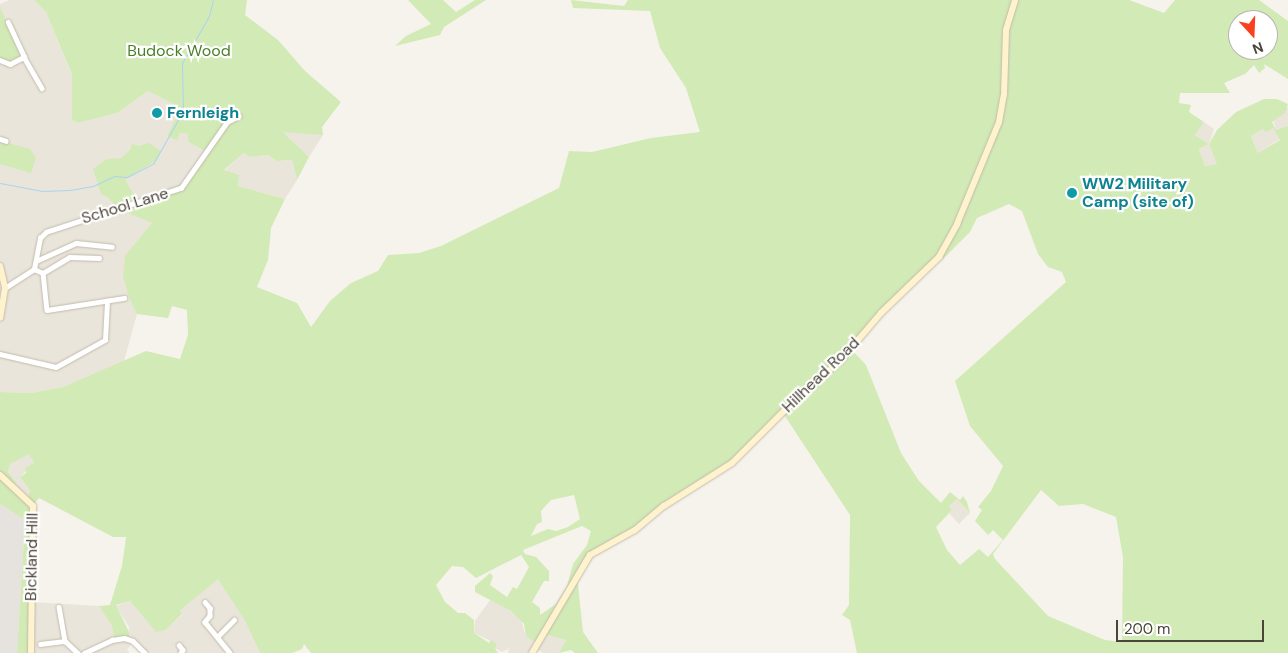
<!DOCTYPE html>
<style>
body{margin:0}
#map{position:relative;width:1288px;height:653px;overflow:hidden;background:#f6f3ec;font-family:"DM Sans",sans-serif}
div>[style]{position:absolute}
[style*='--x']{left:calc(var(--x)*1px);top:calc(var(--y)*1px);width:calc(var(--w)*1px);rotate:calc(var(--a)*1deg)}
.residential>*{inset:0;background:#eae5da}
.industrial>*{inset:0;background:#e6e2dd}
.green>*{inset:0;background:#d2eab5}
.stream>*{height:1px;margin:-0.5px;padding:0 0.5px;transform-origin:0.5px;border-radius:0.5px;background:#a9d4f2}
.roads{filter:drop-shadow(0 0 1px #c2bbae) drop-shadow(0 0 1px #c2bbae)}
.street>*{height:4.5px;margin:-2.25px;padding:0 2.25px;transform-origin:2.25px;border-radius:2.25px;background:#fff}
.secondary>*{height:6px;margin:-3px;padding:0 3px;transform-origin:3px;border-radius:3px;background:#fff3cd}
.dots>*{width:14px;height:14px;translate:-50% -50%;box-sizing:border-box;border:2px solid #fff;border-radius:50%}
span{translate:-50% -50%;white-space:nowrap;text-align:center;line-height:1.15;-webkit-text-stroke:4.5px #fff;paint-order:stroke}
.park-label{font-size:16px;color:#4a7f2a}
.culture-label{font-size:16px;color:#0d838f;font-weight:700}
.left{translate:0 -50%;text-align:left}
.street-label{font-size:16px;color:#4b4439}
.north{position:absolute;left:1228px;top:10px;width:50px;height:50px;box-sizing:border-box;background:#fff;border:1px solid #b7b4b0;border-radius:50%;rotate:160deg;font-size:14px;font-weight:700;line-height:20px;text-align:center;color:#4b4439}
.north::after{content:'';display:block;margin:auto;width:18px;height:22px;background:#fc3f1d;clip-path:polygon(50% 0,100% 100%,50% 72%,0 100%)}
.scale{position:absolute;left:1116px;top:620px;width:148px;height:22px;box-sizing:border-box;border:2px solid #4b4439;border-top:0;padding-left:6px;font-size:15px;line-height:18px;white-space:nowrap;color:#4b4439;-webkit-text-stroke:4px #fff;paint-order:stroke}
</style>
<div id="map">
<div class="residential">
<div style="clip-path:polygon(9px 0,34px 0,46px 12px,72px 76px,72px 120px,78px 123px,117px 113px,148px 91px,181px 108px,174px 123px,180px 133px,188px 134px,188px 142px,207px 152px,180px 187px,119px 209px,153px 223px,130px 300px,137px 314px,124px 361px,63px 387px,31px 393px,0 392px,0 4px)"></div>
<div style="clip-path:polygon(1288px 107px,1288px 126px,1276px 131px,1273px 119px)"></div>
<div style="clip-path:polygon(1204px 122px,1214px 129px,1209px 144px,1218px 164px,1205px 166px,1199px 149px,1209px 144px,1195px 135px)"></div>
<div style="clip-path:polygon(1273px 128px,1280px 139px,1258px 153px,1251px 136px,1263px 129px)"></div>
<div style="clip-path:polygon(283px 132px,317px 132px,323px 135px,309px 157px)"></div>
<div style="clip-path:polygon(244px 153px,250px 157px,268px 155px,277px 161px,292px 160px,297px 180px,285px 199px,237px 186px,224px 171px)"></div>
<div style="clip-path:polygon(29px 453px,34px 463px,20px 477px,30px 490px,28px 498px,13px 486px,8px 472px,9px 464px)"></div>
<div style="clip-path:polygon(957px 499px,970px 513px,959px 524px,949px 513px,952px 510px,949px 506px)"></div>
<div style="clip-path:polygon(218px 578px,245px 621px,260px 653px,145px 653px,133px 641px,127px 650px,130px 653px,31px 653px,32px 602px,99px 606px,112px 626px,114px 639px,129px 639px,129px 627px,116px 606px,130px 601px,156px 631px,166px 630px,182px 615px,180px 611px,184px 607px)"></div>
<div style="clip-path:polygon(490px 600px,507px 608px,521px 620px,526px 636px,544px 634px,566px 640px,559px 653px,543px 653px,535px 648px,532px 653px,508px 653px,509px 648px,502px 652px,495px 648px,497px 644px,474px 633px,475px 621px)"></div>
</div>
<div class="industrial">
<div style="clip-path:polygon(0 504px,25px 520px,17px 653px,0 653px)"></div>
</div>
<div class="green">
<div style="clip-path:polygon(evenodd,34px 0,247px 0,245px 15px,278px 40px,305px 71px,341px 102px,322px 127px,323px 135px,283px 132px,309px 157px,297px 180px,292px 160px,277px 161px,268px 155px,250px 157px,244px 153px,224px 170px,239px 175px,238px 186px,285px 199px,271px 228px,268px 260px,257px 287px,297px 303px,311px 327px,330px 301px,351px 283px,378px 271px,388px 255px,419px 253px,441px 246px,559px 188px,569px 151px,592px 152px,651px 138px,700px 132px,686px 88px,660px 48px,650px 11px,573px 8px,571px 0,624px 6px,628px 0,1129px 0,1164px 13px,1175px 0,1259px 0,1288px 21px,1288px 79px,1264px 64px,1265px 68px,1259px 73px,1254px 65px,1245px 74px,1224px 83px,1230px 93px,1180px 93px,1179px 103px,1191px 105px,1189px 112px,1204px 122px,1195px 135px,1209px 144px,1199px 149px,1205px 166px,1217px 164px,1209px 144px,1217px 130px,1236px 112px,1264px 99px,1277px 99px,1288px 104px,1285px 113px,1272px 122px,1276px 130px,1288px 126px,1288px 653px,857px 653px,850px 620px,842px 615px,849px 605px,850px 515px,783px 413px,735px 460px,642px 524px,598px 549px,577px 575px,583px 632px,598px 653px,575px 653px,571px 650px,559px 653px,566px 640px,544px 634px,538px 644px,526px 636px,524px 624px,511px 611px,475px 592px,475px 586px,490px 573px,493px 576px,490px 585px,507px 597px,513px 587px,517px 589px,529px 567px,521px 555px,476px 578px,463px 567px,452px 566px,436px 585px,445px 602px,458px 613px,465px 613px,474px 620px,474px 633px,489px 643px,491px 640px,497px 644px,495px 648px,498px 653px,311px 653px,304px 644px,302px 649px,292px 653px,260px 653px,245px 621px,218px 579px,184px 607px,180px 611px,182px 614px,166px 630px,156px 632px,130px 601px,116px 605px,129px 632px,129px 639px,114px 639px,112px 626px,99px 606px,110px 605px,122px 566px,126px 537px,113px 537px,39px 498px,33px 505px,31px 653px,17px 653px,25px 520px,0 504px,0 392px,31px 393px,63px 387px,146px 351px,180px 359px,188px 335px,187px 310px,172px 306px,168px 318px,137px 314px,130px 300px,123px 276px,125px 256px,152px 223px,122px 211px,181px 190px,209px 153px,188px 142px,188px 134px,180px 133px,177px 140px,167px 136px,181px 108px,148px 91px,117px 113px,78px 123px,72px 120px,72px 75px,46px 12px,34px 0,1238px 20px,1268px 20px,1268px 50px,1238px 50px,1238px 20px,34px 0,1273px 128px,1280px 140px,1258px 153px,1251px 136px,1263px 129px,1266px 132px,1273px 128px,34px 0,1009px 204px,1022px 211px,1038px 254px,1048px 267px,1062px 272px,1066px 282px,955px 381px,970px 426px,1003px 466px,991px 491px,978px 507px,982px 510px,975px 521px,988px 535px,993px 530px,1003px 540px,988px 557px,979px 549px,960px 565px,947px 550px,936px 527px,952px 510px,949px 506px,957px 499px,970px 513px,967px 502px,963px 496px,960px 500px,950px 492px,941px 503px,919px 481px,901px 453px,866px 365px,851px 349px,928px 267px,943px 259px,970px 232px,977px 218px,1009px 204px,34px 0,29px 454px,34px 463px,25px 468px,26px 473px,20px 477px,30px 490px,28px 498px,13px 486px,16px 483px,8px 472px,10px 464px,29px 454px,34px 0,1041px 490px,1059px 506px,1083px 504px,1116px 517px,1123px 557px,1122px 642px,1105px 640px,1048px 616px,995px 559px,993px 554px,1041px 490px,34px 0,574px 495px,580px 519px,568px 527px,556px 531px,548px 529px,531px 536px,537px 524px,542px 522px,541px 511px,551px 500px,574px 495px,34px 0,582px 526px,591px 531px,587px 545px,573px 564px,567px 586px,556px 604px,540px 615px,540px 608px,532px 602px,544px 581px,549px 581px,549px 571px,536px 557px,525px 554px,523px 550px,582px 526px)"></div>
<div style="clip-path:polygon(408px 0,443px 0,456px 12px,475px 0,486px 0,444px 27px,440px 35px,395px 46px,406px 36px,431px 24px)"></div>
<div style="clip-path:polygon(0 7px,22px 56px,9px 63px,0 59px)"></div>
<div style="clip-path:polygon(0 141px,30px 149px,36px 158px,31px 173px,0 164px)"></div>
<div style="clip-path:polygon(149px 143px,161px 151px,157px 160px,125px 180px,139px 203px,118px 209px,108px 197px,101px 194px,93px 169px,107px 159px,121px 158px,131px 149px,131px 144px,139px 146px)"></div>
</div>
<div class="stream">
<div style="--x:0;--y:183;--w:43;--a:10.8"></div>
<div style="--x:42;--y:191;--w:28;--a:-2"></div>
<div style="--x:70;--y:190;--w:23;--a:-10"></div>
<div style="--x:93;--y:186;--w:23;--a:-25"></div>
<div style="--x:114;--y:176;--w:13;--a:4"></div>
<div style="--x:127;--y:177;--w:29;--a:-27"></div>
<div style="--x:153;--y:164;--w:61;--a:-60.5"></div>
<div style="--x:183;--y:111;--w:48;--a:-91.2"></div>
<div style="--x:182;--y:63;--w:54;--a:-60.1"></div>
<div style="--x:209;--y:16;--w:16;--a:-76"></div>
</div>
<div class="roads">
<div class="street">
<div style="--x:24;--y:57;--w:36;--a:60"></div>
<div style="--x:0;--y:60;--w:11;--a:22"></div>
<div style="--x:10;--y:64;--w:16;--a:-27"></div>
<div style="--x:24;--y:57;--w:38;--a:-115"></div>
<div style="--x:0;--y:139;--w:6;--a:18"></div>
<div style="--x:36;--y:261;--w:44;--a:-24.2"></div>
<div style="--x:76;--y:243;--w:36;--a:6"></div>
<div style="--x:34;--y:269;--w:32;--a:-79"></div>
<div style="--x:40;--y:238;--w:8;--a:-45"></div>
<div style="--x:46;--y:232;--w:142;--a:-18.1"></div>
<div style="--x:181;--y:188;--w:80;--a:-55.1"></div>
<div style="--x:227;--y:122;--w:13;--a:-27"></div>
<div style="--x:34;--y:269;--w:10;--a:24"></div>
<div style="--x:43;--y:273;--w:37;--a:84"></div>
<div style="--x:47;--y:310;--w:78;--a:-8.9"></div>
<div style="--x:43;--y:273;--w:31;--a:-31"></div>
<div style="--x:70;--y:257;--w:29;--a:2"></div>
<div style="--x:5;--y:288;--w:35;--a:-33"></div>
<div style="--x:0;--y:354;--w:57;--a:13.1"></div>
<div style="--x:56;--y:367;--w:56;--a:-28.9"></div>
<div style="--x:105;--y:340;--w:39;--a:-87"></div>
<div style="--x:205;--y:602;--w:8;--a:50"></div>
<div style="--x:210;--y:608;--w:8;--a:90"></div>
<div style="--x:210;--y:616;--w:8;--a:130"></div>
<div style="--x:205;--y:622;--w:40;--a:51"></div>
<div style="--x:59;--y:607;--w:35;--a:80"></div>
<div style="--x:65;--y:641;--w:18;--a:43"></div>
<div style="--x:217;--y:637;--w:24;--a:-45"></div>
<div style="--x:40;--y:644;--w:25;--a:-7"></div>
<div style="--x:179;--y:645;--w:6;--a:51"></div>
<div style="--x:183;--y:650;--w:4;--a:124"></div>
<div style="--x:84;--y:653;--w:31;--a:-25"></div>
<div style="--x:112;--y:640;--w:12;--a:-9"></div>
<div style="--x:124;--y:638;--w:9;--a:18"></div>
<div style="--x:133;--y:641;--w:17;--a:45"></div>
</div>
<div class="secondary">
<div style="--x:0;--y:266;--w:23;--a:77"></div>
<div style="--x:5;--y:288;--w:30;--a:99"></div>
<div style="--x:0;--y:475;--w:45;--a:43.2"></div>
<div style="--x:33;--y:506;--w:147;--a:90.8"></div>
<div style="--x:532;--y:653;--w:114;--a:-59.4"></div>
<div style="--x:590;--y:555;--w:51;--a:-29.1"></div>
<div style="--x:635;--y:530;--w:38;--a:-40"></div>
<div style="--x:664;--y:506;--w:80;--a:-32.3"></div>
<div style="--x:732;--y:463;--w:74;--a:-45"></div>
<div style="--x:784;--y:411;--w:75;--a:-41.8"></div>
<div style="--x:840;--y:361;--w:63;--a:-49.5"></div>
<div style="--x:881;--y:313;--w:81;--a:-44"></div>
<div style="--x:939;--y:257;--w:38;--a:-61"></div>
<div style="--x:957;--y:224;--w:110;--a:-67.6"></div>
<div style="--x:999;--y:122;--w:27;--a:-80"></div>
<div style="--x:1004;--y:95;--w:65;--a:-88.2"></div>
<div style="--x:1006;--y:30;--w:31;--a:-73"></div>
</div>
</div>
<div class="dots">
<div style="left:157px;top:113px;background:#0f9aa8"></div>
<div style="left:1072px;top:193px;background:#0f9aa8"></div>
</div>
<div class="park-label">
<span style="left:179px;top:51px">Budock Wood</span>
</div>
<div class="culture-label">
<span class="left" style="left:167px;top:113px">Fernleigh</span>
<span class="left" style="left:1082px;top:193px">WW2 Military<br>Camp (site of)</span>
</div>
<div class="street-label">
<span style="left:125px;top:206px;rotate:-17deg">School Lane</span>
<span style="left:821px;top:375px;rotate:-44deg">Hillhead Road</span>
<span style="left:32px;top:557px;rotate:-89deg">Bickland Hill</span>
</div>
<div class="north">N</div>
<div class="scale">200 m</div>
</div>
